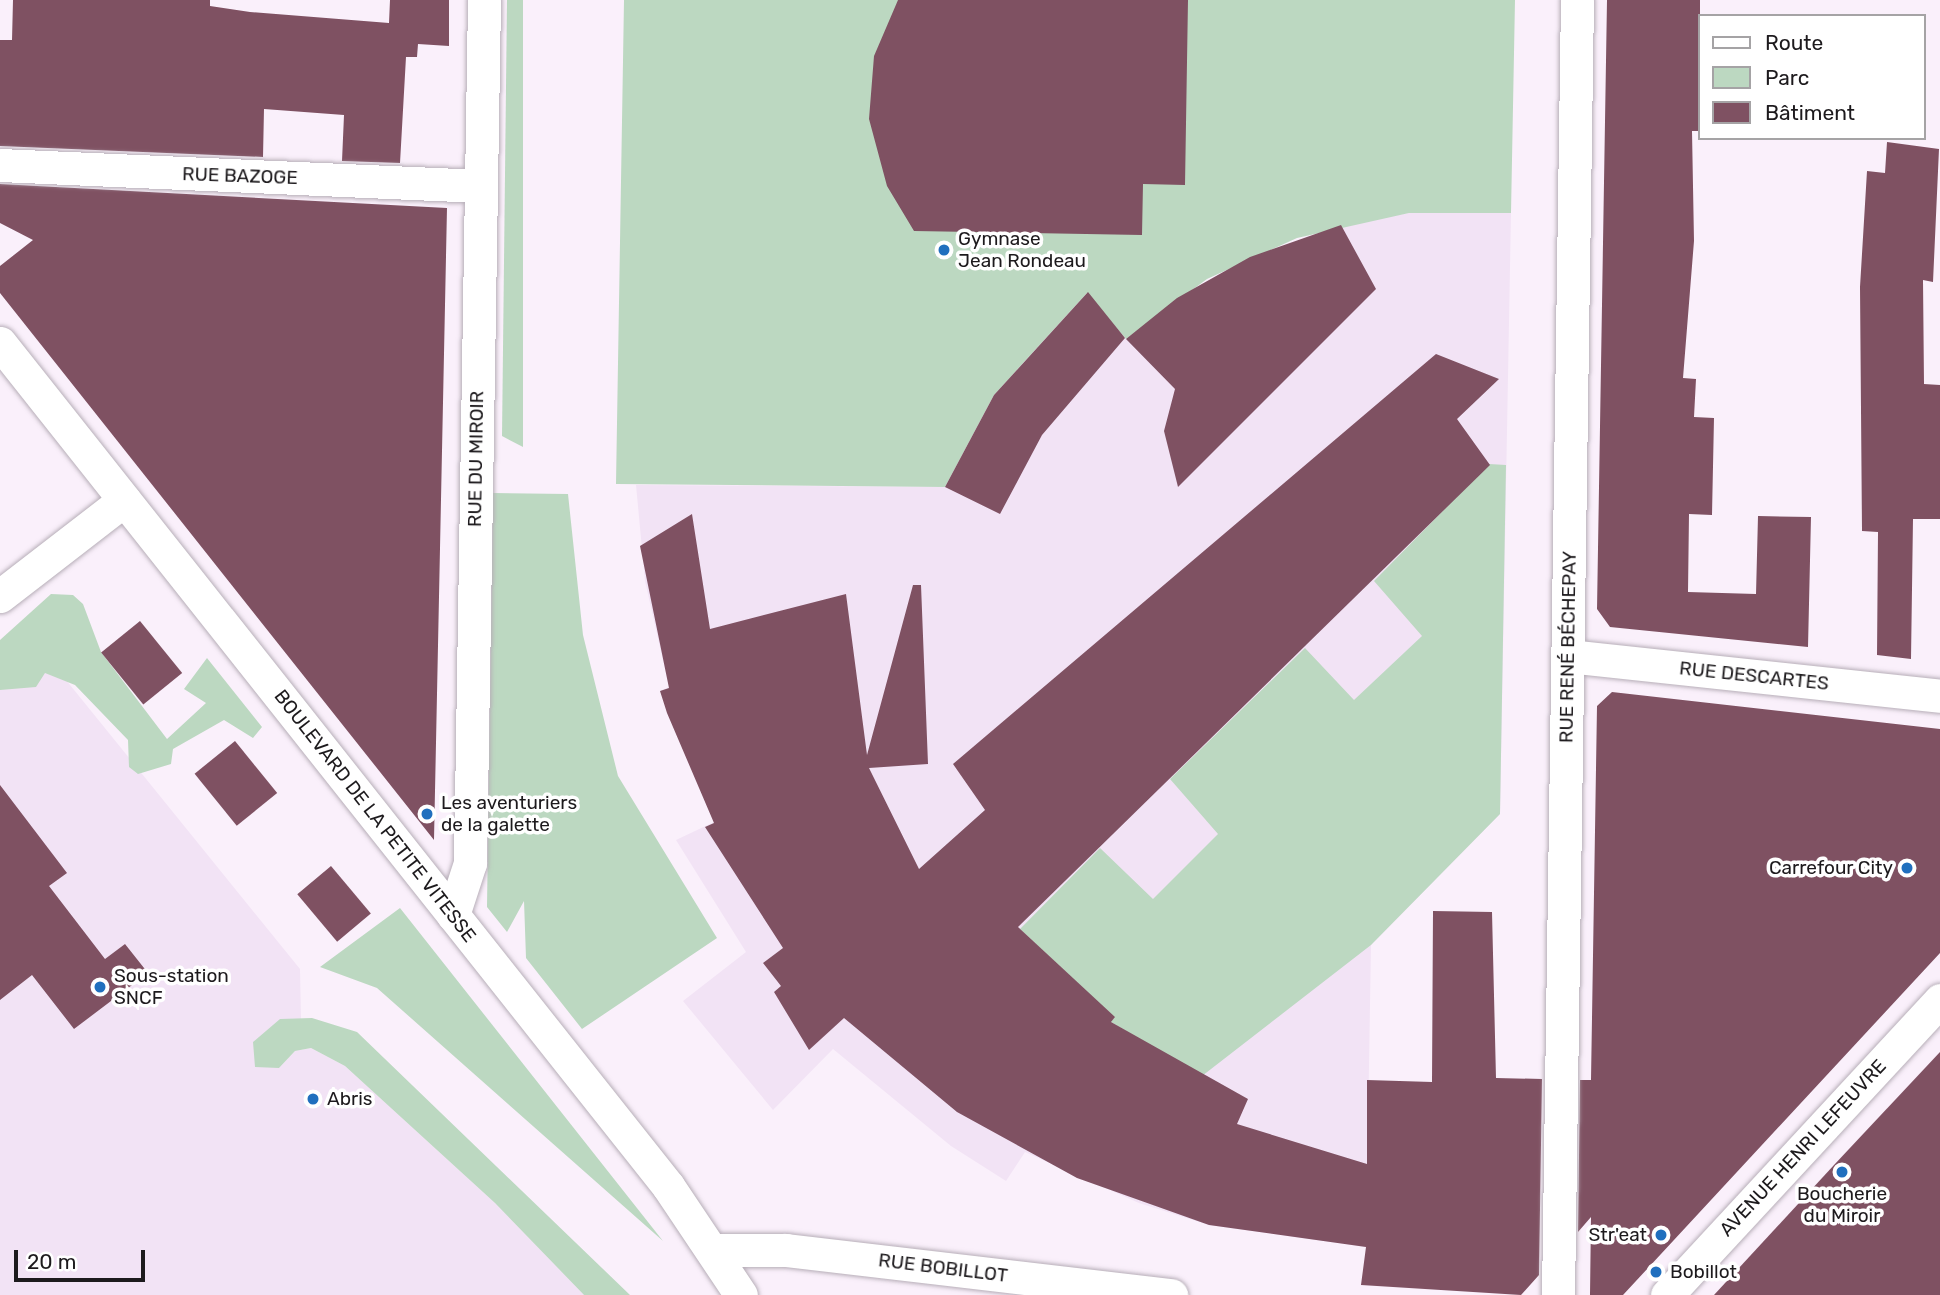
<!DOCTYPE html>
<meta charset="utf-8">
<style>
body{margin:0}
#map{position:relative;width:1940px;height:1295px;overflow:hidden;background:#faf0fb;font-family:Rubik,sans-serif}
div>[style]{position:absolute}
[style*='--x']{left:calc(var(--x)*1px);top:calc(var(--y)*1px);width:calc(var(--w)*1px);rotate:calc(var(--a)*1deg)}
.built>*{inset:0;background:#f2e3f5}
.green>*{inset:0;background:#bcd8c1}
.building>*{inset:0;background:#7f5162;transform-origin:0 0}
.roads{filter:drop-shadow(0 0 2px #b7aeb8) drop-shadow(0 0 2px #b7aeb8)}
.street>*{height:33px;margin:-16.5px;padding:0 16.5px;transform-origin:16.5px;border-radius:16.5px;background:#fff}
.dots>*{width:19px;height:19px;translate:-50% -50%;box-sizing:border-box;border:4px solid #fff;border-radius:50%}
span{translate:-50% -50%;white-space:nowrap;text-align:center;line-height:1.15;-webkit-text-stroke:7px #fff;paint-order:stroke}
.street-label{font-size:19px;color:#1d1a1d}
.poi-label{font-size:19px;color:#1d1a1d}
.left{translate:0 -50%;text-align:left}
.right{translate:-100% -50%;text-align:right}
.legend{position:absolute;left:1698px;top:14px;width:228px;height:126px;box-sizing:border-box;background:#fff;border:2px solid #a5a3a5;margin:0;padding:9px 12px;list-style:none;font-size:21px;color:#1d1a1d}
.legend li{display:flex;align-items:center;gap:14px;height:35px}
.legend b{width:35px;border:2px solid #a5a3a5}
.scale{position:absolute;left:14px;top:1250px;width:131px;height:32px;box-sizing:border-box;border:4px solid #1d1a1d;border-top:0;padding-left:9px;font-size:21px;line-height:24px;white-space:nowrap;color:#1d1a1d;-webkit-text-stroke:5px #fff;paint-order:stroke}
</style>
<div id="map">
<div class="built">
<div style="clip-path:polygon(1409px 213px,1511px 213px,1500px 814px,1371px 945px,1366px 1247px,1209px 1225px,1139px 1203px,1025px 1152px,1006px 1181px,951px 1146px,833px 1049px,773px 1110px,683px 1001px,746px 952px,676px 840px,714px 822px,660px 691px,669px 687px,645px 581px,636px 485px,945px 487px,994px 395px,1088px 292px,1126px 339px,1177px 299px,1240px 262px,1341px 225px)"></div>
<div style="clip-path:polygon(32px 638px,300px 969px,301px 1019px,280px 1019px,279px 1068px,295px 1051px,311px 1048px,345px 1066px,495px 1203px,584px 1295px,0 1295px,0 663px)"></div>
</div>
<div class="green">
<div style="clip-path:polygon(507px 0,523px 0,523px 447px,502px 436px)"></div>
<div style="clip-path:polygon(624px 0,1515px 0,1511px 213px,1409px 213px,1297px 238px,1207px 279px,1126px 339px,1087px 293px,994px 395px,945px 487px,616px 484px)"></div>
<div style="clip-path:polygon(1489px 464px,1506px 465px,1500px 814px,1371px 945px,1202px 1076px,1111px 1022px,1114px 1017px,1020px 929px,1100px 848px,1153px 899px,1218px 834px,1170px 779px,1305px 648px,1354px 700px,1422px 636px,1374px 581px)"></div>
<div style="clip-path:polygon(493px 493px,568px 494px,583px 635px,618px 776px,717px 938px,582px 1029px,526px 958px,524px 901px,507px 932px,487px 907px)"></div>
<div style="clip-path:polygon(51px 594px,73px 595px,83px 604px,101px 652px,167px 739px,206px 703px,184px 689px,207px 658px,262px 727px,253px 738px,224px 720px,173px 749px,171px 764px,138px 774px,129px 767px,128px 740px,75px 685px,45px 673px,36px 687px,0 690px,0 640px)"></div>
<div style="clip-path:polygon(400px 908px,663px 1241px,377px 988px,320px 967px)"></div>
<div style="clip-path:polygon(312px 1018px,357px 1032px,630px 1295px,584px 1295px,495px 1203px,345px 1066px,311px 1048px,295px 1051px,279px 1068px,255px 1067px,253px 1042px,280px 1019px)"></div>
</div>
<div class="building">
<div style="clip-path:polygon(13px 0,210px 0,210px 6px,250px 12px,389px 23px,390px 0,449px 0,449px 46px,418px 44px,417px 57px,406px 57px,400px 163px,342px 161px,344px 115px,264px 109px,263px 157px,0 146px,0 40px,12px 40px)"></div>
<div style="clip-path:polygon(898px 0,1188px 0,1185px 185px,1143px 184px,1142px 235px,914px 231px,887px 186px,869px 119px,874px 56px)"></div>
<div style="clip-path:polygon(1607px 0,1700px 0,1700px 131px,1692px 131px,1694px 241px,1683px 378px,1696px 379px,1694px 417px,1714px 418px,1712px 515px,1689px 514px,1688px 592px,1756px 594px,1758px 516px,1811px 517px,1808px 647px,1610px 627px,1597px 609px)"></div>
<div style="clip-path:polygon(1887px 142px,1939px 149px,1933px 282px,1923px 280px,1924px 384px,1940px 385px,1940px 519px,1913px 519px,1911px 659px,1877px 655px,1878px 532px,1862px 531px,1860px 287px,1867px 171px,1885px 173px)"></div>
<div style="clip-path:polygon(0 184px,447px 208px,434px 840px,0 293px,0 266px,33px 240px,0 223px)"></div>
<div style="clip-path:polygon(1341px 225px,1376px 289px,1178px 487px,1164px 431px,1175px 389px,1126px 339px,1177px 298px,1250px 257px)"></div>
<div style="clip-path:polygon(1088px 292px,1125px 338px,1042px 435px,1000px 514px,945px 487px,994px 395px)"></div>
<div style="clip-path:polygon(1436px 354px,1499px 379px,1457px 419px,1490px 465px,1018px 927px,1115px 1017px,1111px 1022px,1248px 1099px,1237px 1124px,1367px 1164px,1367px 1080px,1432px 1082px,1433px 911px,1492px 912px,1496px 1078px,1542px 1079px,1539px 1275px,1521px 1295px,1361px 1285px,1366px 1247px,1209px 1225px,1077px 1178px,957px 1112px,844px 1018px,809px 1050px,774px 992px,781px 986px,763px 963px,783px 948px,705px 827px,714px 823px,667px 713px,660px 691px,669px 688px,640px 546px,692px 514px,710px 629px,846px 594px,867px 755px,913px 585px,921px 585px,928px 764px,869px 768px,919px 869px,985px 810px,953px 764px)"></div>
<div style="left:140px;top:621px;width:67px;height:50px;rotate:51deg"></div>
<div style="clip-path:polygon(1612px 692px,1940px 729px,1940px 953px,1623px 1295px,1590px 1295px,1591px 1217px,1578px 1232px,1580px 1080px,1591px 1080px,1597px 706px)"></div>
<div style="left:235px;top:741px;width:67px;height:52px;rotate:51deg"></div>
<div style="clip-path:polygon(0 785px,67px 873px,49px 886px,105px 959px,125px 944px,148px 973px,74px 1029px,32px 975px,0 1000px)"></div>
<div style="left:331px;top:866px;width:62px;height:44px;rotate:50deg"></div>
<div style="clip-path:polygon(1940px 1052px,1940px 1295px,1714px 1295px,1834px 1165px)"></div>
</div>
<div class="roads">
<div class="street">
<div style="--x:0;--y:165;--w:481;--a:2.5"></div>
<div style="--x:0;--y:343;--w:1076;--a:51.61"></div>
<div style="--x:668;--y:1186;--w:131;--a:56.2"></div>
<div style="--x:0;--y:596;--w:157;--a:-37.7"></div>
<div style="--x:1568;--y:656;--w:374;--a:6.1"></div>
<div style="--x:453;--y:915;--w:55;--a:-71.9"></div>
<div style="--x:470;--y:863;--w:863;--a:-89.07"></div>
<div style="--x:714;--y:1250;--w:72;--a:0"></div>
<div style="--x:786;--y:1250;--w:388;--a:6.7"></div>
<div style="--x:1558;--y:1295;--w:1295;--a:-89.16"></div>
<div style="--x:1667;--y:1295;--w:402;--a:-47.2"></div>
</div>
</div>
<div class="dots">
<div style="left:944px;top:250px;background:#206fbe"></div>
<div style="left:427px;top:814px;background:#206fbe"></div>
<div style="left:1907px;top:868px;background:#206fbe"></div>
<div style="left:100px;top:987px;background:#206fbe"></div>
<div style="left:313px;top:1099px;background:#206fbe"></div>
<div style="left:1842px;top:1172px;background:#206fbe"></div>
<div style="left:1661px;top:1235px;background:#206fbe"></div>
<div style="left:1656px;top:1272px;background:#206fbe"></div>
</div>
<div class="street-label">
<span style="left:240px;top:176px;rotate:2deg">RUE BAZOGE</span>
<span style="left:476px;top:459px;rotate:-89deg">RUE DU MIROIR</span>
<span style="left:1568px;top:647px;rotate:-89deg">RUE RENÉ BÉCHEPAY</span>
<span style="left:1754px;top:676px;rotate:6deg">RUE DESCARTES</span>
<span style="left:375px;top:816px;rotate:52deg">BOULEVARD DE LA PETITE VITESSE</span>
<span style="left:1803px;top:1148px;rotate:-47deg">AVENUE HENRI LEFEUVRE</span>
<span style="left:943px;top:1268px;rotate:7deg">RUE BOBILLOT</span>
</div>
<div class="poi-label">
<span class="left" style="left:958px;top:250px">Gymnase<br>Jean Rondeau</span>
<span class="left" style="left:441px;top:814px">Les aventuriers<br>de la galette</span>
<span class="right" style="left:1893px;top:868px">Carrefour City</span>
<span class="left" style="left:114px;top:987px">Sous-station<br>SNCF</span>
<span class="left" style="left:327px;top:1099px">Abris</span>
<span style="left:1842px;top:1205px">Boucherie<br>du Miroir</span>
<span class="right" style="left:1647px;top:1235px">Str'eat</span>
<span class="left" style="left:1670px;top:1272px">Bobillot</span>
</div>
<ul class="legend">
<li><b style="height:9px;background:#fff"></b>Route</li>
<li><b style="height:19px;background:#bcd8c1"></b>Parc</li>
<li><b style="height:19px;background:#7f5162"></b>Bâtiment</li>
</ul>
<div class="scale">20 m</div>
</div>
